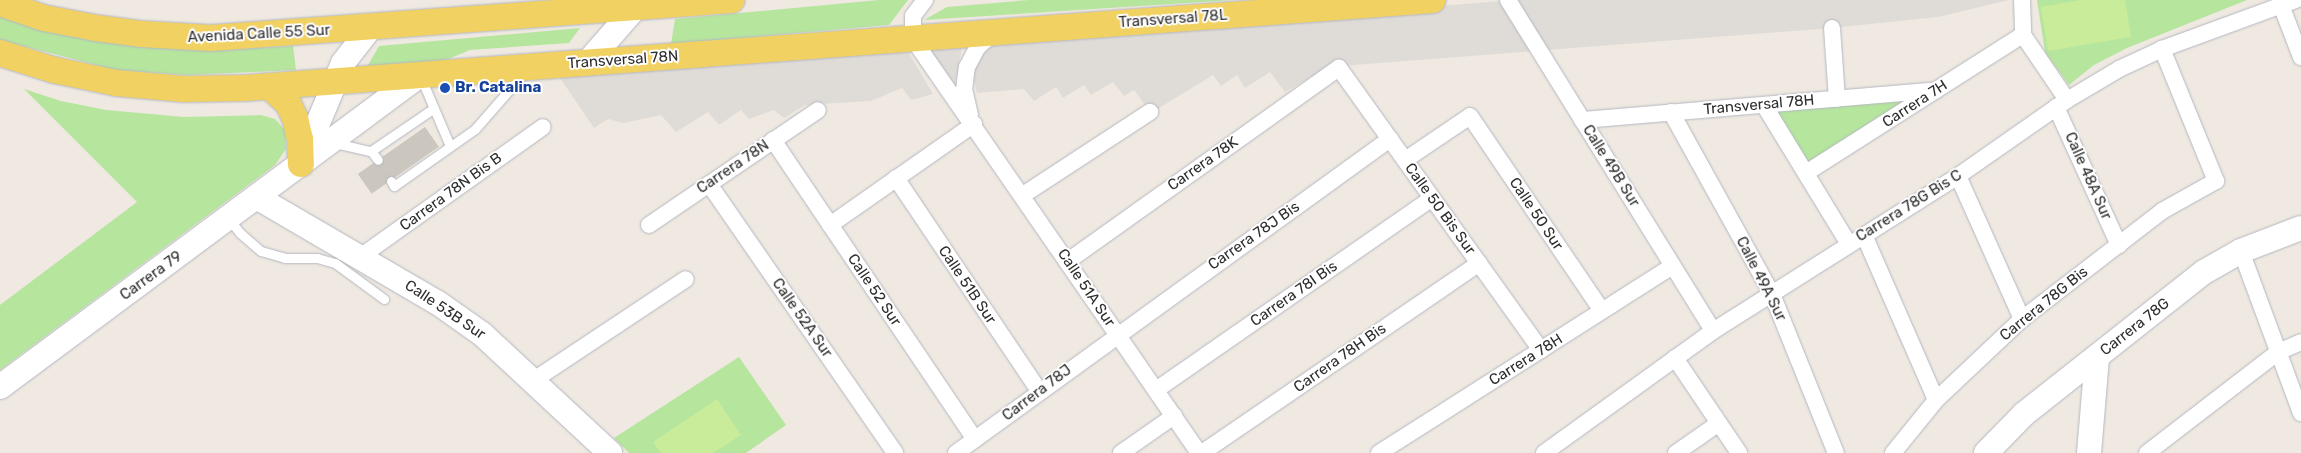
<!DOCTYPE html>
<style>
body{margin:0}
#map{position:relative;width:2301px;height:453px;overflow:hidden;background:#efe9e1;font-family:Rubik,sans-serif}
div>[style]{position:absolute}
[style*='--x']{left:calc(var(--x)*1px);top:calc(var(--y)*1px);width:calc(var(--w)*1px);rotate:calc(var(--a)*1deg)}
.green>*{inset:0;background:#b6e59e}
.pitch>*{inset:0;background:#c9ec9a}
.plaza>*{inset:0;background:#dfdcd8}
.building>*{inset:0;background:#cbc7bf;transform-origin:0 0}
.roads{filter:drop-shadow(0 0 1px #b4b7c1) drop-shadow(0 0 1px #b4b7c1)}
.lane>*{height:9px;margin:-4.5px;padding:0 4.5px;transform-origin:4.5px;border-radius:4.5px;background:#fff}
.street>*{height:16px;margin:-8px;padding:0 8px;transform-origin:8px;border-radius:8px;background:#fff}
.secondary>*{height:24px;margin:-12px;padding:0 12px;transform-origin:12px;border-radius:12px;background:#fff}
.primary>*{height:26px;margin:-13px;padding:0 13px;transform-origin:13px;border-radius:13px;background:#f2d163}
.dots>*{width:14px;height:14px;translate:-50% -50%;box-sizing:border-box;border:2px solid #fff;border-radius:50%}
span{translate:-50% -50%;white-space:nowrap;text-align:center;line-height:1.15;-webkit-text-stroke:4px #fff;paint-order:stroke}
.street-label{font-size:15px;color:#2e2e2e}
.transit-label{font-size:15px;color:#164399;font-weight:700}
.left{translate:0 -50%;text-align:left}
</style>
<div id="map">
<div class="green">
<div style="clip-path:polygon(879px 0,908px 0,889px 25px,671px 44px,675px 19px)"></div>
<div style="clip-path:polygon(1029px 0,1233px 0,924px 20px,947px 7px)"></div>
<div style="clip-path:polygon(2037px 0,2247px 0,2127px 48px,2094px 65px,2069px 85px,2045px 52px)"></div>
<div style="clip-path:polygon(0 13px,222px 50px,293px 46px,296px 70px,188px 75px,116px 70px,0 40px)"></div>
<div style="clip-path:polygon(580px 28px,569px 43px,470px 50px,446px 60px,367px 67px,379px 46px)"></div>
<div style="clip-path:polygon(24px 89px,61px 101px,106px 110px,184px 117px,261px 115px,275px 119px,285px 130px,286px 149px,275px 165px,0 370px,0 305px,137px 202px)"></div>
<div style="clip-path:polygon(1911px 98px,1808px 163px,1777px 111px)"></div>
<div style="clip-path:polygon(739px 357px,786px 425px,746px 453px,629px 453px,614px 438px)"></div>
</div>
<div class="pitch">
<div style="clip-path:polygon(2081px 0,2125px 0,2131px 37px,2048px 51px,2041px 7px)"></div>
<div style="clip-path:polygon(717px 399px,741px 435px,713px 453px,661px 453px,653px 442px)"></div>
</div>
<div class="plaza">
<div style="clip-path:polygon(1513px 0,2009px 0,1938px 17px,1832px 28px,1328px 67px,1285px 92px,1270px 72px,1245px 88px,1237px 75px,1221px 86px,1213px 75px,1151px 113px,1134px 90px,1124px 96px,1113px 82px,1091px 95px,1084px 85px,1063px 98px,1056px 87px,1034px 101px,1024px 89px,977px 93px,973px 76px,980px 56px,995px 42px)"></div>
<div style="clip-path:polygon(963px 42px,954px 89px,926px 45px)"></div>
<div style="clip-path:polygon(907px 50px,933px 94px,911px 100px,902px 88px,871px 101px,805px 105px,784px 118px,774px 110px,749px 119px,741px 110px,719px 125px,708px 112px,676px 132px,661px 115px,623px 123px,608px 119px,594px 128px,558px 75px)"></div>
</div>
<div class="building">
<div style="left:425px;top:127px;width:24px;height:82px;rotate:55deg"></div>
</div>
<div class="roads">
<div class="lane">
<div style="--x:421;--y:78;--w:74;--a:66.9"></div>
<div style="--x:335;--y:143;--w:37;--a:13"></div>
<div style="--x:371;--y:151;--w:11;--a:52"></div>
<div style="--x:371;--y:151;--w:76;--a:-34.3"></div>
<div style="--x:391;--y:181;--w:6;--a:59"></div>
<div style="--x:394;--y:186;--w:99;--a:-35.1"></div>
<div style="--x:475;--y:129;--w:74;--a:-48.8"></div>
<div style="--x:229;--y:219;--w:18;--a:52"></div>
<div style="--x:240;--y:233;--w:28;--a:41"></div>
<div style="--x:261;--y:251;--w:25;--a:16"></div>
<div style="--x:285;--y:258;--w:32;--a:0"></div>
<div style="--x:317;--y:258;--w:19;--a:16"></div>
<div style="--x:335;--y:263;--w:61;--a:36.3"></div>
</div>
<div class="street">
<div style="--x:925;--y:0;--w:20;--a:127"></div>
<div style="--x:913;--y:16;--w:23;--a:90"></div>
<div style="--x:913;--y:39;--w:503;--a:55.36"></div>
<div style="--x:1508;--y:0;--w:389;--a:58.2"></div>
<div style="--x:2022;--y:0;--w:35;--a:88"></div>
<div style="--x:2023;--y:35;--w:78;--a:55.9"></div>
<div style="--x:2281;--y:5;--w:56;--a:69"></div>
<div style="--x:1832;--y:28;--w:71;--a:86"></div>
<div style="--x:1764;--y:105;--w:163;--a:58.6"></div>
<div style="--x:2056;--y:107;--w:152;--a:65.5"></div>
<div style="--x:1671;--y:112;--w:208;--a:61"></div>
<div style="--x:1772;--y:294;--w:171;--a:68.1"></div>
<div style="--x:970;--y:115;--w:26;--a:-103"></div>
<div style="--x:964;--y:90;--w:23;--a:-83"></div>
<div style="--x:967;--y:67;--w:21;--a:-62"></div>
<div style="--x:977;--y:48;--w:22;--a:-43"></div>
<div style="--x:1582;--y:120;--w:355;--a:-4.8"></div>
<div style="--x:773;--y:140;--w:361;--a:56"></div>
<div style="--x:1405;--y:160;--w:78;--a:-34.1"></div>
<div style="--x:1470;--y:116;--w:235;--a:55.9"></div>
<div style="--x:1806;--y:173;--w:257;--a:-32.5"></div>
<div style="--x:1958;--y:176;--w:157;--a:65.9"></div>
<div style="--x:896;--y:178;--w:257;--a:56.1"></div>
<div style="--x:709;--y:184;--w:327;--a:55.3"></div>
<div style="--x:1023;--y:195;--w:152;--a:-33.2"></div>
<div style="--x:649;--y:225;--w:204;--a:-34.2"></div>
<div style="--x:830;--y:225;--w:176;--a:-35"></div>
<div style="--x:1864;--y:235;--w:180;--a:66.4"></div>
<div style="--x:2241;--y:251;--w:173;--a:69.7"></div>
<div style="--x:360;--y:257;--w:224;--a:-35.4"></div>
<div style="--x:1068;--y:261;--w:333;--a:-35.5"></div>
<div style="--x:1339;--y:68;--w:347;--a:54.4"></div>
<div style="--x:1675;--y:358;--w:115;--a:56"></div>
<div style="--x:534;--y:380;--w:182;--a:-33.6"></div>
<div style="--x:1156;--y:390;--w:336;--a:-34.8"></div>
<div style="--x:956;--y:453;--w:536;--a:-35.89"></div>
<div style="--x:1121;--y:453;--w:65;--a:-34.9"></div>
<div style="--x:1202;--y:453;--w:336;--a:-34.4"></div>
<div style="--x:1379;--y:453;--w:348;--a:-32.5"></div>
<div style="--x:1544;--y:453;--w:208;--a:-35.8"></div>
<div style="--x:1713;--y:331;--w:290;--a:-32.3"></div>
<div style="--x:1958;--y:176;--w:133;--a:-34.9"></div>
<div style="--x:2067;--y:100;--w:61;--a:-30.8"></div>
<div style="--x:2119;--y:69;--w:47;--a:-24.9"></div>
<div style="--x:2162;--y:49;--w:143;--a:-20.1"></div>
<div style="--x:1676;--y:453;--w:52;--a:-34.9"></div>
<div style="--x:1893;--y:453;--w:68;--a:-50.9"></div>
<div style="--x:1936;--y:400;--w:118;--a:-43.3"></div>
<div style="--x:2022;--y:319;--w:177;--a:-37.6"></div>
<div style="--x:2162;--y:211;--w:62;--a:-29.1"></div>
<div style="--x:2216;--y:181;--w:143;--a:-112.2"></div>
<div style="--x:2147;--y:453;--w:165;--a:-37.6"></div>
<div style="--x:2278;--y:352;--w:25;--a:-23"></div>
</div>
<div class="secondary">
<div style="--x:587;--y:63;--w:84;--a:-48.9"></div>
<div style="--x:301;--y:164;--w:109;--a:-67.4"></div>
<div style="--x:343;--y:63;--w:46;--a:-52.1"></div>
<div style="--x:258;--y:198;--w:208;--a:30.3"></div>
<div style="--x:438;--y:303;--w:54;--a:35.2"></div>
<div style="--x:482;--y:334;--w:175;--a:42.9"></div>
<div style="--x:0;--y:387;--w:523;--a:-36.61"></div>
<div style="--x:1986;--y:453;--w:54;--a:-45.7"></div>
<div style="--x:2024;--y:414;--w:229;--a:-38.3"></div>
<div style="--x:2204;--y:272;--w:43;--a:-29.6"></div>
<div style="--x:2241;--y:251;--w:64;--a:-21"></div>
<div style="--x:2089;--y:453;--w:96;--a:-85.2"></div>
</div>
<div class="primary">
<div style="--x:0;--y:3;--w:46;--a:18.8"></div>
<div style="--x:44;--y:18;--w:53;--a:10.9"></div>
<div style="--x:96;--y:28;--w:45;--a:7.6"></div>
<div style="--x:141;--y:34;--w:70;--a:3.3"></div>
<div style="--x:211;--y:38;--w:522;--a:-4.17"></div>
<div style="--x:0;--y:53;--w:57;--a:17.5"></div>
<div style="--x:54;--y:70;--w:63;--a:11.8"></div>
<div style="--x:116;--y:83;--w:68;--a:5"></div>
<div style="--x:184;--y:89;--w:61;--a:-0.9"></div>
<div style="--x:245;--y:88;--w:1191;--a:-4.24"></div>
<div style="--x:270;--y:87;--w:24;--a:42"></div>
<div style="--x:288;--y:103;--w:17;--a:65"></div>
<div style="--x:295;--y:118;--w:22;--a:77"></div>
<div style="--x:300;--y:139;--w:25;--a:88"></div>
</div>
</div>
<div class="dots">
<div style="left:445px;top:88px;background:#1a4fb4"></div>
</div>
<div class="street-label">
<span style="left:1173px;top:19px;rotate:-4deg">Transversal 78L</span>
<span style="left:259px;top:34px;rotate:-3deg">Avenida Calle 55 Sur</span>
<span style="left:623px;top:60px;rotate:-4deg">Transversal 78N</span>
<span style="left:1915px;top:104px;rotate:-33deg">Carrera 7H</span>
<span style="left:1759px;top:105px;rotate:-5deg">Transversal 78H</span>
<span style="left:1203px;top:164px;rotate:-35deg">Carrera 78K</span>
<span style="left:1611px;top:166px;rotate:58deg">Calle 49B Sur</span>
<span style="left:733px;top:167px;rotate:-34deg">Carrera 78N</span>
<span style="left:2088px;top:176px;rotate:66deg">Calle 48A Sur</span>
<span style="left:451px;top:192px;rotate:-36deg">Carrera 78N Bis B</span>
<span style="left:1909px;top:206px;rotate:-32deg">Carrera 78G Bis C</span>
<span style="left:1440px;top:209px;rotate:54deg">Calle 50 Bis Sur</span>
<span style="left:1536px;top:214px;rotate:56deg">Calle 50 Sur</span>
<span style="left:1254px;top:236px;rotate:-35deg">Carrera 78J Bis</span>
<span style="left:151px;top:276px;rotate:-36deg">Carrera 79</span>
<span style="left:1761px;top:279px;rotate:63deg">Calle 49A Sur</span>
<span style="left:967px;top:285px;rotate:56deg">Calle 51B Sur</span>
<span style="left:1086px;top:288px;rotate:56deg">Calle 51A Sur</span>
<span style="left:874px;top:290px;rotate:56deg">Calle 52 Sur</span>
<span style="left:1294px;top:294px;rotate:-35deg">Carrera 78I Bis</span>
<span style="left:2044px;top:304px;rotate:-39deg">Carrera 78G Bis</span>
<span style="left:445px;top:310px;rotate:34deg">Calle 53B Sur</span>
<span style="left:802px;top:318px;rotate:55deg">Calle 52A Sur</span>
<span style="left:2135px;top:327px;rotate:-38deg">Carrera 78G</span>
<span style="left:1340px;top:358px;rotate:-35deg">Carrera 78H Bis</span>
<span style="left:1526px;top:360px;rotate:-32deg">Carrera 78H</span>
<span style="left:1037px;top:393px;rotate:-37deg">Carrera 78J</span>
</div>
<div class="transit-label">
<span class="left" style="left:455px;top:88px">Br. Catalina</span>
</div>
</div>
